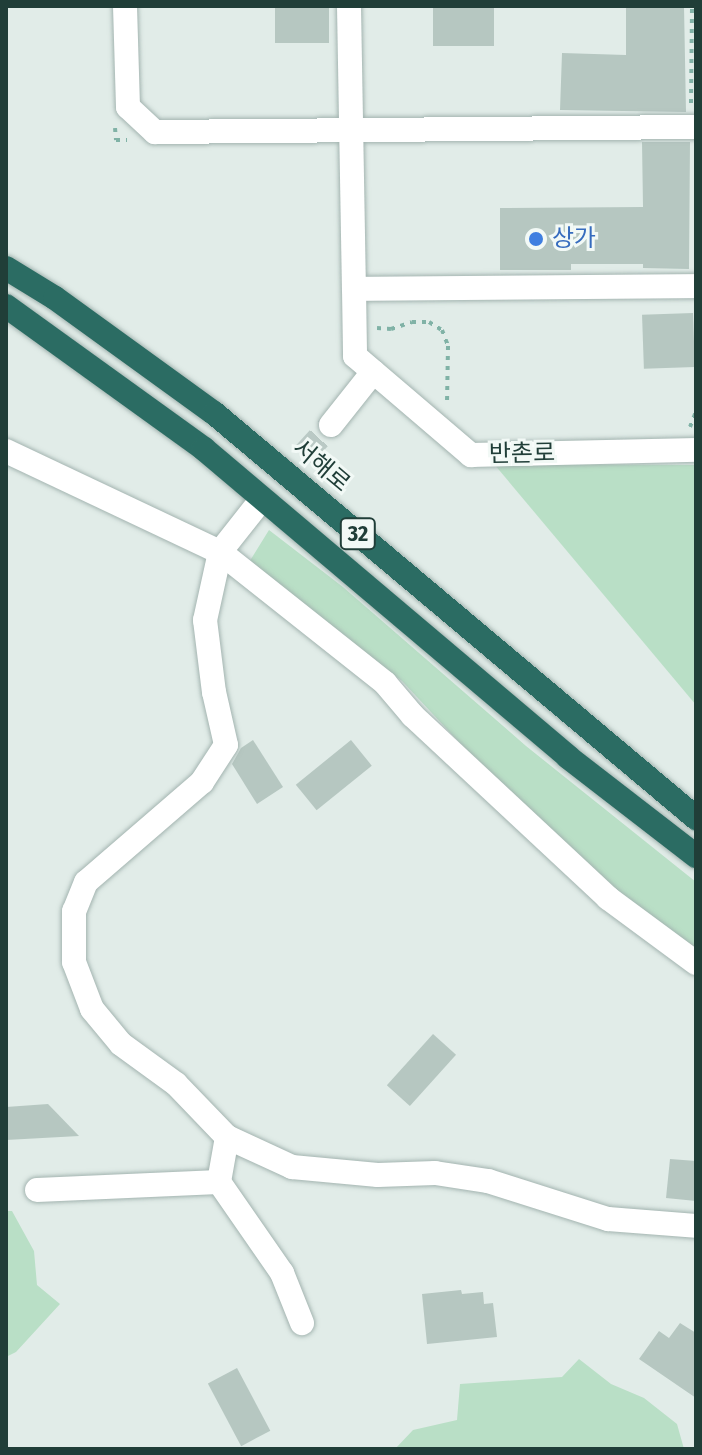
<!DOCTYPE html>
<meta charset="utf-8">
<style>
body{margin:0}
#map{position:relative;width:702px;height:1455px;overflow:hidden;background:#e1ece8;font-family:"Fira Sans Condensed","Noto Sans KR",sans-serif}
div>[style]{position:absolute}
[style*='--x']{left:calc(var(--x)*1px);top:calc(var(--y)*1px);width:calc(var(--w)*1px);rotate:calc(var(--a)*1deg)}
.green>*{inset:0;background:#b9dfc6}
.building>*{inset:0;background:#b6c7c1;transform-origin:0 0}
.minor-tunnel>*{height:24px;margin-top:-12px;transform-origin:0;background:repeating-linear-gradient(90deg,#bac9c5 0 24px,transparent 0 36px)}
.path>*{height:4px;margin-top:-2px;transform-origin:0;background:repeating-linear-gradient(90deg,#80b2a6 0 4px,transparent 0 10px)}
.roads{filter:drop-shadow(0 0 2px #a3b4b0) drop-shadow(0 0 2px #a3b4b0)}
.minor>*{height:24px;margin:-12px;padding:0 12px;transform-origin:12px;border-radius:12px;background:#fff}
.highway>*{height:24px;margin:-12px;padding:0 12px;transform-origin:12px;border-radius:12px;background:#2b6c63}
.dots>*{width:22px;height:22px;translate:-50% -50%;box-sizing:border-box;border:4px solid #f2f9f6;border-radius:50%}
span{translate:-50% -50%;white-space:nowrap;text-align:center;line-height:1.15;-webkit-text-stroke:6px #f2f9f6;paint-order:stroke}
.shield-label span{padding:2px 6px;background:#f2f9f6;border:2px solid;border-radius:6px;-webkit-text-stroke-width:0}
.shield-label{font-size:22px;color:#203e38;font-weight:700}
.shop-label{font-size:24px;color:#366cbe}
.left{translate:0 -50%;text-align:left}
.street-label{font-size:24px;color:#203e38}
.frame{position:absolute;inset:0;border:8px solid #203e38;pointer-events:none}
</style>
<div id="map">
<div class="green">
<div style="clip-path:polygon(494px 464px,696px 465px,696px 705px)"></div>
<div style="clip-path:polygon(269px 530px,343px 587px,526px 746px,696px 882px,696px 958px,565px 846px,472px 756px,402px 681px,248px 564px)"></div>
<div style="clip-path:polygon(6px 1211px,12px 1211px,34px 1251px,37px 1285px,60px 1304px,16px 1352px,6px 1357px)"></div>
<div style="clip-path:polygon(579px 1359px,611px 1384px,644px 1398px,677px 1424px,684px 1449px,395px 1449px,413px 1430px,457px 1420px,460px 1384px,562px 1377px)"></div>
</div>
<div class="building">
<div style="left:275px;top:6px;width:54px;height:37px"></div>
<div style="left:433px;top:6px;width:61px;height:40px"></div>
<div style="clip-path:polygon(626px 6px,684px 6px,686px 112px,560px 110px,562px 53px,626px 55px)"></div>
<div style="clip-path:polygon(642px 142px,690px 142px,689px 269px,643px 268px,643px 264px,571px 264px,571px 270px,500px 270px,500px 208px,643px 207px)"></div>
<div style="left:693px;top:313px;width:54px;height:51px;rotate:88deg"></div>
<div style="clip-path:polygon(253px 740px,283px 787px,257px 804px,232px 764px,241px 748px)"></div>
<div style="left:351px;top:740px;width:33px;height:71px;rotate:51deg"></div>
<div style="left:433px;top:1034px;width:31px;height:69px;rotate:42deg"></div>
<div style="clip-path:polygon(48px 1104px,79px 1136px,6px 1140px,6px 1107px)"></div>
<div style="clip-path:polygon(670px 1159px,696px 1161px,696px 1201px,666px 1198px)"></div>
<div style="clip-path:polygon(461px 1290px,462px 1294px,483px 1292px,484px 1304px,493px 1303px,497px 1337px,427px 1344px,422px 1294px)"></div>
<div style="clip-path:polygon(680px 1323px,696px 1333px,696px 1398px,639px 1359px,659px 1331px,669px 1338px)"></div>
<div style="left:237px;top:1368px;width:71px;height:33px;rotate:62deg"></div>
</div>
<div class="minor-tunnel">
<div style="--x:254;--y:509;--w:114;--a:-47.5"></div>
</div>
<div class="path">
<div style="--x:691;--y:103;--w:97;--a:-89.4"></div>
<div style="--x:115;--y:128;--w:12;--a:85"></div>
<div style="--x:116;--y:140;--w:11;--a:0"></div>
<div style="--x:377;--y:328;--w:14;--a:4"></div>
<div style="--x:391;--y:329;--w:22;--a:-18"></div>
<div style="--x:412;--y:322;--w:17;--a:0"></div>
<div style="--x:429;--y:322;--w:15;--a:32"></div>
<div style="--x:442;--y:330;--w:17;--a:69"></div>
<div style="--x:448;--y:346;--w:59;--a:91"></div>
<div style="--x:690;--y:427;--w:17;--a:-69"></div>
</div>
<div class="roads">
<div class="minor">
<div style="--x:125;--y:6;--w:101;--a:88.3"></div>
<div style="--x:128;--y:107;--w:37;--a:43"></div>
<div style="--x:155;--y:132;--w:541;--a:-0.53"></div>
<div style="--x:349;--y:6;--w:283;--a:89"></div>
<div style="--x:696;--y:286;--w:342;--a:179.5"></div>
<div style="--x:354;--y:289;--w:67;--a:89.1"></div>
<div style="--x:355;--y:356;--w:153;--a:40.5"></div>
<div style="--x:471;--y:455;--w:225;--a:-1.3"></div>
<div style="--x:331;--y:425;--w:68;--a:-51.6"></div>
<div style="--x:6;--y:451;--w:237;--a:25.3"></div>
<div style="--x:220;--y:552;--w:211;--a:38.4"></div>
<div style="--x:385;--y:683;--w:43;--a:49.7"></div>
<div style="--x:413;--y:716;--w:267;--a:43"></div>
<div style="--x:608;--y:898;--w:109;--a:36.5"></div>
<div style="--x:254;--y:509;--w:55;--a:128.3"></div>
<div style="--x:220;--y:552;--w:70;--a:102.4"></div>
<div style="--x:205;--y:620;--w:73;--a:82.9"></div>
<div style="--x:214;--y:692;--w:54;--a:77.2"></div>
<div style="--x:226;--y:745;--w:44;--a:123"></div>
<div style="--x:202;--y:782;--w:153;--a:139.2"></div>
<div style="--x:86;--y:882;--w:31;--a:112"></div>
<div style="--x:74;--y:911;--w:51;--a:90"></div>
<div style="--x:74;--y:962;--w:50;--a:69"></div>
<div style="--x:92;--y:1009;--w:45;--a:50.4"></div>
<div style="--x:121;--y:1044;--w:68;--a:36"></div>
<div style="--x:176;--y:1084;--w:74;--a:46.1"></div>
<div style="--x:227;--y:1137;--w:72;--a:24.8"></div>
<div style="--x:292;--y:1167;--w:86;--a:5.3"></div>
<div style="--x:378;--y:1175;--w:57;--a:-2"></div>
<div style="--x:435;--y:1173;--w:54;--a:8.6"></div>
<div style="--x:488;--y:1181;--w:126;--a:17.6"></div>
<div style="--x:608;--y:1219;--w:88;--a:4.5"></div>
<div style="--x:219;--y:1182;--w:111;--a:55.3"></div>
<div style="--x:282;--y:1273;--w:54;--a:68.2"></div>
<div style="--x:37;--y:1190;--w:182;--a:-2.5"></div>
<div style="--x:219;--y:1182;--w:46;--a:-79.9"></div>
</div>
<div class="highway">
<div style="--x:6;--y:268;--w:57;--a:31.5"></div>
<div style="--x:55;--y:298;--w:196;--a:35.9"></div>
<div style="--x:214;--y:413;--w:630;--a:40.04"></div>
<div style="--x:6;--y:306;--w:244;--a:35.8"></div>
<div style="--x:204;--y:449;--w:477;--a:40.2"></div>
<div style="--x:568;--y:757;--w:162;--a:37.7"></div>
</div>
</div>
<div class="dots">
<div style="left:536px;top:239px;background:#3f7fe0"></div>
</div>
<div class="shield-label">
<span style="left:358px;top:534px">32</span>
</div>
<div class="shop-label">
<span class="left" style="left:552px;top:239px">상가</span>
</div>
<div class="street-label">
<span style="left:522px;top:454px;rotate:-1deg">반촌로</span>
<span style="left:321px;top:466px;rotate:40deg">서해로</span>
</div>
<div class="frame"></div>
</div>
